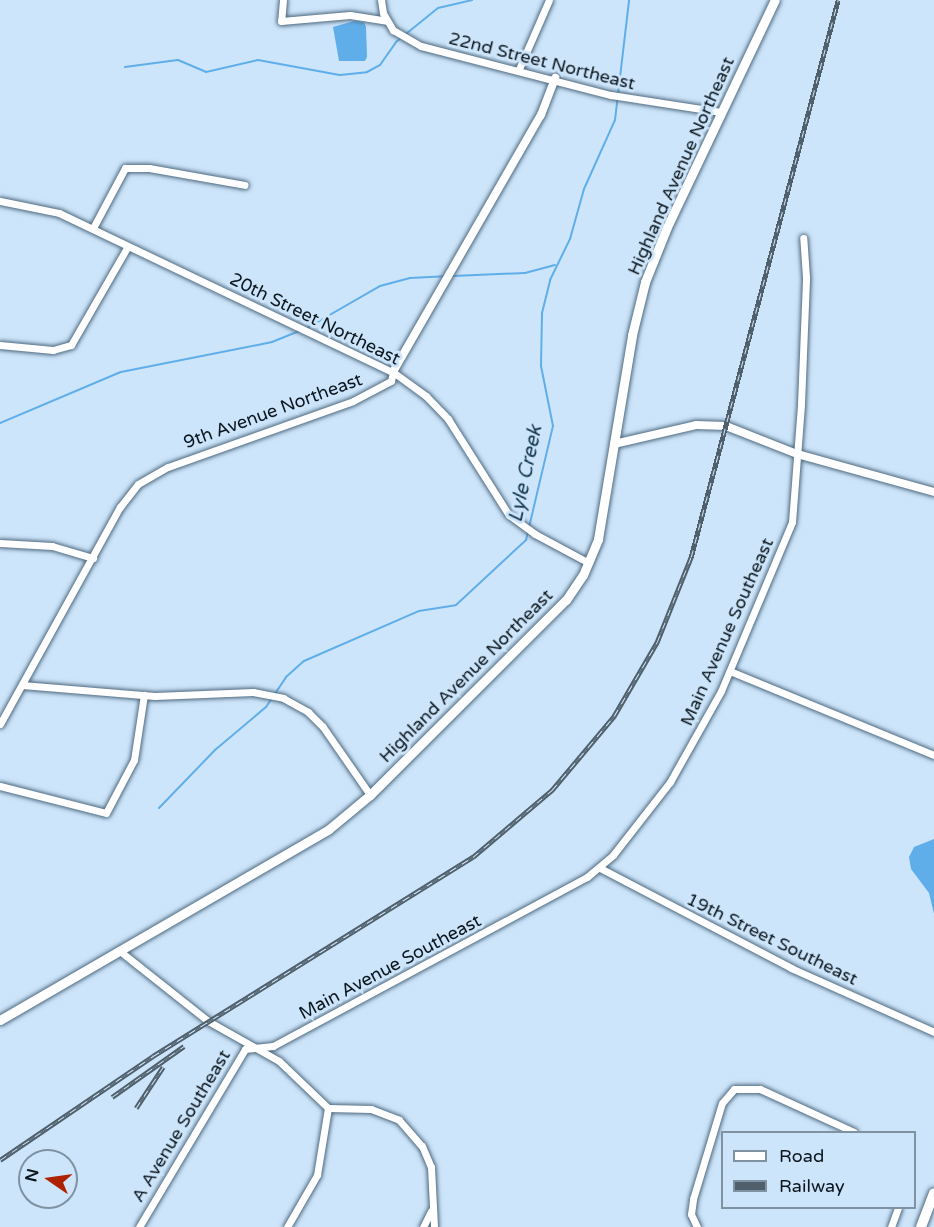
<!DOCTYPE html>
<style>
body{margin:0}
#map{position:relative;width:934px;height:1227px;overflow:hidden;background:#cde5fa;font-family:"Varela Round",sans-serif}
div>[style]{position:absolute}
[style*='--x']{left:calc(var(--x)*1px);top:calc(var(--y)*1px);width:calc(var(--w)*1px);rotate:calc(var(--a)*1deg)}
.water>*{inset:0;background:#5faeea}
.stream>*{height:2px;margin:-1px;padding:0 1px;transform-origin:1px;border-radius:1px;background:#5faeea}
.roads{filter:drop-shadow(0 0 2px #4f6a80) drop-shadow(0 0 2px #4f6a80)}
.minor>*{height:7px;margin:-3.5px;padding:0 3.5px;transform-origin:3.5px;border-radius:3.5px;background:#fff}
.tertiary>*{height:8px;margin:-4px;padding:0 4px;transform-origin:4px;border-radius:4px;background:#fff}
.secondary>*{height:9px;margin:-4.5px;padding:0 4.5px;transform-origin:4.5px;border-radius:4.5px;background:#fff}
.primary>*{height:10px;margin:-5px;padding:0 5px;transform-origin:5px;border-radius:5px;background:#fff}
.rail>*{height:4.5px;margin-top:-2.25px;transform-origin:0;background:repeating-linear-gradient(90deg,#cde5fa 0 7px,#4f5f6b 0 14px);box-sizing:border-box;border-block:2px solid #4f5f6b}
span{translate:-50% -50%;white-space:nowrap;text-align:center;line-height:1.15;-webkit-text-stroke:6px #cde5fa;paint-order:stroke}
.street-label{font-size:18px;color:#0b161e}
.water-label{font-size:20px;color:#13354d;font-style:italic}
.legend{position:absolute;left:721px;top:1131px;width:195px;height:78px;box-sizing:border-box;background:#cde5fa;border:2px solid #7f92a2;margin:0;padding:8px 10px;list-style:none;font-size:18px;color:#0b161e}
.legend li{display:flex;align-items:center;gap:12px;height:30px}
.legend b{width:30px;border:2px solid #7f92a2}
.north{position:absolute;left:18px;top:1149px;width:60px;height:60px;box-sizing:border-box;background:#cde5fa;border:2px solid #7f92a2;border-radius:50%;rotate:283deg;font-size:16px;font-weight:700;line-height:24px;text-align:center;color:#0b161e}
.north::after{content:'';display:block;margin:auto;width:21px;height:27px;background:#af2200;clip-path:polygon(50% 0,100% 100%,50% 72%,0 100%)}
</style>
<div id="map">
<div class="water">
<div style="clip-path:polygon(354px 21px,364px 22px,366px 27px,367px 57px,365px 61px,339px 61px,333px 27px)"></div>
<div style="clip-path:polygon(934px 839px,934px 914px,929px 893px,911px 869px,909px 857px,914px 847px)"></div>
</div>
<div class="stream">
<div style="--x:125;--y:67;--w:53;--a:-7.5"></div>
<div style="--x:178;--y:60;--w:30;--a:23"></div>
<div style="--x:206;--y:72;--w:53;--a:-13"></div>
<div style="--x:258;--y:60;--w:83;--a:10.4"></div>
<div style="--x:340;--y:75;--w:27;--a:-6"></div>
<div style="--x:367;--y:72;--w:15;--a:-28"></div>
<div style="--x:380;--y:65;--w:28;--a:-55"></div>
<div style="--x:396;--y:42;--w:54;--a:-39"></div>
<div style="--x:438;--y:8;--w:35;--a:-13"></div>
<div style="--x:453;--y:276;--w:72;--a:-2.4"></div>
<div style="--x:525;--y:273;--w:31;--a:-15"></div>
<div style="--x:307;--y:328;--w:84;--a:-29.9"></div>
<div style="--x:380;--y:286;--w:31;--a:-15"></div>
<div style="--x:410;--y:278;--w:35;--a:-3"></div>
<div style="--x:0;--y:423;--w:131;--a:-22.9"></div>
<div style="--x:121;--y:372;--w:154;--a:-11.2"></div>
<div style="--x:272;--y:342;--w:32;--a:-22"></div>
<div style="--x:159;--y:808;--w:81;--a:-46"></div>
<div style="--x:215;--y:750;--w:67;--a:-40.1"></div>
<div style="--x:266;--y:707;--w:36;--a:-56"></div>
<div style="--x:286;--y:677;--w:24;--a:-42"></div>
<div style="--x:304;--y:661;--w:125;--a:-23.5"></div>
<div style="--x:419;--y:611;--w:37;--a:-9"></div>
<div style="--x:456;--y:605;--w:96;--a:-42.9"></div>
<div style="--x:526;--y:540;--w:117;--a:-76.7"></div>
<div style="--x:553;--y:426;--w:61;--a:-101.3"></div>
<div style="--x:541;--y:366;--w:53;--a:-88.9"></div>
<div style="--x:542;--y:313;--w:34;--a:-76"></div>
<div style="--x:550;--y:280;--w:46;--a:-64"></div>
<div style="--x:570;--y:239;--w:52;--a:-74.4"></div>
<div style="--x:584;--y:189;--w:76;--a:-65.8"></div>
<div style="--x:615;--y:120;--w:121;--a:-83.3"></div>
</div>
<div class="roads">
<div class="minor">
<div style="--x:283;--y:0;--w:21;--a:95"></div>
<div style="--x:281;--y:21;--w:69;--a:-5"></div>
<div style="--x:350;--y:15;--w:37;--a:9"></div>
<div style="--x:381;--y:0;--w:13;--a:81"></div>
<div style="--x:383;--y:13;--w:20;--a:60"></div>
<div style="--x:393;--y:30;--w:32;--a:30"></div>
<div style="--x:421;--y:46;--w:196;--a:14.5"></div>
<div style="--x:611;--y:95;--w:111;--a:8.8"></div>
<div style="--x:519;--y:69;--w:75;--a:-66.5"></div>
<div style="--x:0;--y:201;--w:60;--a:11.5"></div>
<div style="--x:59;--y:213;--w:370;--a:25.5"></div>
<div style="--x:393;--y:372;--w:41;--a:36"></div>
<div style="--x:426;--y:396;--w:32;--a:46"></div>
<div style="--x:448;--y:419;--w:114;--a:57.6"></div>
<div style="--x:509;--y:515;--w:32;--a:36"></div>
<div style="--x:535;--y:534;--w:61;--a:28.2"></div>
<div style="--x:93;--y:228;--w:68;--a:-61.9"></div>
<div style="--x:125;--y:168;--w:24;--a:0"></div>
<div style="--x:149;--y:168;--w:97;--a:10"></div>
<div style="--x:0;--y:345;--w:53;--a:5.4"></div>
<div style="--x:53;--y:350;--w:19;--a:-16"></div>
<div style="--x:71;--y:345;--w:114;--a:-60.1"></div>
<div style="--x:0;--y:543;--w:52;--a:3.3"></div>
<div style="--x:52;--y:546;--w:43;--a:16.3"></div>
<div style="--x:730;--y:671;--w:221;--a:22.4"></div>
<div style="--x:22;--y:685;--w:133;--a:4.7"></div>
<div style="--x:155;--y:696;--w:98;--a:-2.3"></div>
<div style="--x:253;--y:692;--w:31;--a:11"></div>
<div style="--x:283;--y:698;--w:29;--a:29"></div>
<div style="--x:308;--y:712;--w:21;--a:45"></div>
<div style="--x:323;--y:727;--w:83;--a:55.3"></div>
<div style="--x:0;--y:724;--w:248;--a:-61.1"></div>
<div style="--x:120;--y:507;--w:29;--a:-52"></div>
<div style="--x:138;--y:484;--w:34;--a:-30"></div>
<div style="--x:168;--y:467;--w:196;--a:-19.6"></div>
<div style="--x:353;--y:401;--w:43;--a:-27.8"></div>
<div style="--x:391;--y:381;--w:9;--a:-77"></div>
<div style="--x:0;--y:786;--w:109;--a:14.3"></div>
<div style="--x:106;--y:813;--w:60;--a:-62.2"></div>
<div style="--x:134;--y:760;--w:66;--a:-81.3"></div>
<div style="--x:600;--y:868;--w:216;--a:27.6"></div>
<div style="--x:791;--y:968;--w:157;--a:24.1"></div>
<div style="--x:121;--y:952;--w:111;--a:38.4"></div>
<div style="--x:208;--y:1021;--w:81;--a:29.4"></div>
<div style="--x:279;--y:1061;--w:68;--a:43.8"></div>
<div style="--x:328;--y:1108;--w:43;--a:1.3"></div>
<div style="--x:371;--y:1109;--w:30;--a:21"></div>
<div style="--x:399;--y:1120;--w:35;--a:49"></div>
<div style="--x:422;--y:1146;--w:23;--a:67"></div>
<div style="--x:431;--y:1167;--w:60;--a:87.1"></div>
<div style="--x:139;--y:1227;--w:207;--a:-59.2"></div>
<div style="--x:245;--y:1049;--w:28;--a:-6"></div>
<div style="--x:273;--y:1046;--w:357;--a:-28.3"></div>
<div style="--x:587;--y:877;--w:34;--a:-40"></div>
<div style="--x:613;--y:855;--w:93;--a:-52"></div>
<div style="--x:670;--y:782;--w:104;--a:-60.7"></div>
<div style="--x:721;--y:691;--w:183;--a:-67.2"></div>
<div style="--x:792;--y:522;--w:118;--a:-85.6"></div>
<div style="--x:801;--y:404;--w:127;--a:-87.7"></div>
<div style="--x:806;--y:277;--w:39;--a:-94"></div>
<div style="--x:287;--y:1227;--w:60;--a:-60"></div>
<div style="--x:317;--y:1175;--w:68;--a:-80.7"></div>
<div style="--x:423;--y:1227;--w:18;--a:-63"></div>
<div style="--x:697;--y:1227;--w:14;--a:-115"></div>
<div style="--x:691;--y:1214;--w:15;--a:-82"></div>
<div style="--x:693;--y:1199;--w:100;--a:-73.2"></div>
<div style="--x:722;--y:1103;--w:18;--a:-49"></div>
<div style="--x:734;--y:1089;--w:26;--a:0"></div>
<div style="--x:760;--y:1089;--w:103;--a:24.6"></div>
<div style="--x:891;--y:1227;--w:20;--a:-70"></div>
</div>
<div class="tertiary">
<div style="--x:393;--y:372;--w:297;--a:-60.1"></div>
<div style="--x:541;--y:115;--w:40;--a:-69"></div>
<div style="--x:614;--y:444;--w:84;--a:-13"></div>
<div style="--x:696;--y:425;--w:30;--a:2"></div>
<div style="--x:726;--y:426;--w:76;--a:21.5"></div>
<div style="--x:797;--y:454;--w:142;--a:15.5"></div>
</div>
<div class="secondary">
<div style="--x:0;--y:1020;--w:380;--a:-30.1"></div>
<div style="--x:329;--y:829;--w:53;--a:-39.7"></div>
<div style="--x:370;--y:795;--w:276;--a:-44.9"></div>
<div style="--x:566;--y:600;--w:30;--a:-56"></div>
<div style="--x:583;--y:575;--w:39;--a:-67"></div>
<div style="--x:598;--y:539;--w:207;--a:-80.5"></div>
<div style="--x:632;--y:335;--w:55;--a:-76.2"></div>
<div style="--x:645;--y:282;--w:59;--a:-68.2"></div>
<div style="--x:667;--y:227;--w:251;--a:-64.6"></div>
</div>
<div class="primary">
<div style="--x:921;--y:1227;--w:36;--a:-69"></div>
</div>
</div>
<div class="rail">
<div style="--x:112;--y:1097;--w:88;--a:-35.3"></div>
<div style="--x:136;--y:1108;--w:49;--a:-56.6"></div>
<div style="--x:0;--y:1160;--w:185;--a:-34.2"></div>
<div style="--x:153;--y:1056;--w:377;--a:-31.9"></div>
<div style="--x:473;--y:857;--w:104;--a:-40.3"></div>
<div style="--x:552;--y:790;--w:97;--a:-50"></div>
<div style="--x:614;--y:716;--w:86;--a:-59.8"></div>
<div style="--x:657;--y:642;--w:92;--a:-68.2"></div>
<div style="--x:691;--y:557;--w:576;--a:-75.22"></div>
</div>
<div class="street-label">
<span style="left:542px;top:61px;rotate:14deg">22nd Street Northeast</span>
<span style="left:681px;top:166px;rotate:-66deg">Highland Avenue Northeast</span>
<span style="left:315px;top:319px;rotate:26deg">20th Street Northeast</span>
<span style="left:273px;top:411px;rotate:-20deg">9th Avenue Northeast</span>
<span style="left:727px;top:632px;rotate:-66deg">Main Avenue Southeast</span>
<span style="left:466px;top:676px;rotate:-45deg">Highland Avenue Northeast</span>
<span style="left:772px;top:939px;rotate:26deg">19th Street Southeast</span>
<span style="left:390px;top:967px;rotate:-28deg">Main Avenue Southeast</span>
<span style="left:181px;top:1126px;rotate:-59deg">A Avenue Southeast</span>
</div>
<div class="water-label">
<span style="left:526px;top:474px;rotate:-78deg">Lyle Creek</span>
</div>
<ul class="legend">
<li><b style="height:8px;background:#fff"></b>Road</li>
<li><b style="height:8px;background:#4f5f6b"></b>Railway</li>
</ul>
<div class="north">N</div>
</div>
